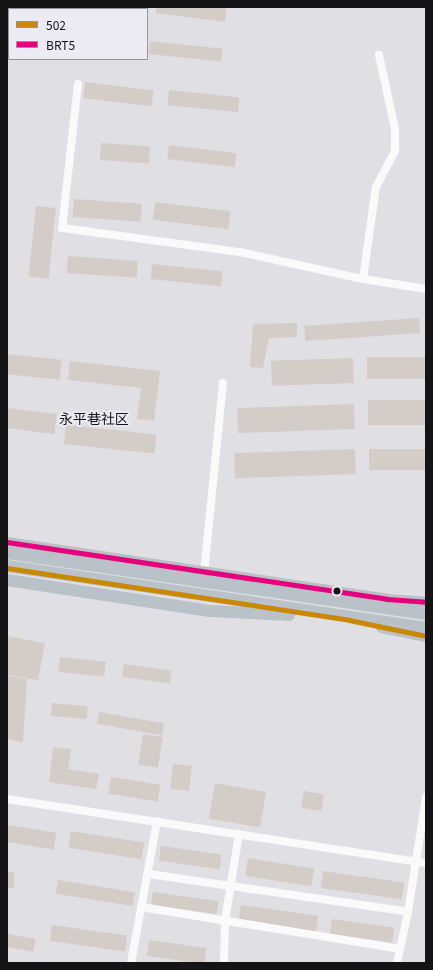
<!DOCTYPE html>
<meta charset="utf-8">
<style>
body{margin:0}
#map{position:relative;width:433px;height:970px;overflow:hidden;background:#e0dfe4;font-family:Georgia,"Noto Sans SC",serif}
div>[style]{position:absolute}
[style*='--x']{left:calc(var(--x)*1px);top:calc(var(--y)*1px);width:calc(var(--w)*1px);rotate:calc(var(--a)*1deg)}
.building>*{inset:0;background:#d4ccc7;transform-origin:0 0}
.minor>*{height:8px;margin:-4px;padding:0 4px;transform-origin:4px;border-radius:4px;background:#fafafb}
.major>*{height:11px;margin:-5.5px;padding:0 5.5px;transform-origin:5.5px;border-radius:5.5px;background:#bac0c3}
.highway>*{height:12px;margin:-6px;padding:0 6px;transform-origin:6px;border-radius:6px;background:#b9c2c8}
.bus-1>*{height:5px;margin:-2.5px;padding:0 2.5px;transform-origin:2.5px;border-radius:2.5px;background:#ca8905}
.bus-2>*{height:5px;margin:-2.5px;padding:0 2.5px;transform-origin:2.5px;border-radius:2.5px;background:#e5007d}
.dots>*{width:11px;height:11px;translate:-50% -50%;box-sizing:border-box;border:2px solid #ecebf3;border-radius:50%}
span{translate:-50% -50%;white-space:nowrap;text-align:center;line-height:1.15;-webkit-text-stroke:3.5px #ecebf3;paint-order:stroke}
.neighbourhood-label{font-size:14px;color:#141417}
.frame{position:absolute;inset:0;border:8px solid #141417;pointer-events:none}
.legend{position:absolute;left:8px;top:8px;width:140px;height:52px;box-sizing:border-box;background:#ecebf3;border:1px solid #96959b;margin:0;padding:5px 7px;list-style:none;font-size:12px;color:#141417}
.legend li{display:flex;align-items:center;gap:8px;height:20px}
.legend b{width:20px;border:1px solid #96959b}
</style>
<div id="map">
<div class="building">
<div style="clip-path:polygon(7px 7px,18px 7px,9px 9px,9px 33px)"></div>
<div style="clip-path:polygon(156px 7px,226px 7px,225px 22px,156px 13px)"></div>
<div style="left:150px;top:41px;width:73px;height:13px;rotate:6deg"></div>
<div style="left:85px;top:82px;width:69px;height:16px;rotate:7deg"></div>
<div style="left:169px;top:90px;width:71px;height:15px;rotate:6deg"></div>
<div style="left:101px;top:143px;width:49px;height:17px;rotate:4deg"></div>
<div style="left:169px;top:145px;width:68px;height:14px;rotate:7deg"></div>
<div style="left:74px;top:199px;width:68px;height:18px;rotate:4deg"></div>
<div style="left:155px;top:202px;width:76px;height:18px;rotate:7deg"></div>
<div style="left:36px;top:206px;width:20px;height:71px;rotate:6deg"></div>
<div style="left:68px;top:256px;width:70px;height:17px;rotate:4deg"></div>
<div style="left:152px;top:264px;width:71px;height:15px;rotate:6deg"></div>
<div style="left:419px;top:318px;width:15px;height:115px;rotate:86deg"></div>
<div style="clip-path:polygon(297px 323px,297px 337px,269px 338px,263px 368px,250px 367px,253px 324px)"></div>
<div style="left:7px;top:354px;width:55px;height:20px;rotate:6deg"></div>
<div style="left:426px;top:357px;width:22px;height:59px;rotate:90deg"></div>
<div style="left:353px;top:358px;width:25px;height:82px;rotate:88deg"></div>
<div style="clip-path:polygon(70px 361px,160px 371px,154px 421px,137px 419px,141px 388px,68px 380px)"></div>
<div style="left:426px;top:400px;width:25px;height:58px;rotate:90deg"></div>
<div style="left:354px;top:404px;width:25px;height:117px;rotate:88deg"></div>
<div style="left:7px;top:408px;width:50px;height:20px;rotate:7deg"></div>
<div style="left:66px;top:425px;width:91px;height:19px;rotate:6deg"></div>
<div style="left:355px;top:449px;width:25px;height:121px;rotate:88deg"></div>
<div style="left:426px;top:449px;width:21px;height:57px;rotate:90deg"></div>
<div style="clip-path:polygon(7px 636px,45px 643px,38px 680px,7px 675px)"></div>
<div style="left:60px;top:657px;width:46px;height:15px;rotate:6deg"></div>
<div style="left:124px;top:664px;width:48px;height:13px;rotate:8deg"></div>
<div style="clip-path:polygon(7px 676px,27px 679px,23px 742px,7px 739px)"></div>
<div style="left:52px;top:703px;width:36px;height:13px;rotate:5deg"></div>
<div style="left:99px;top:712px;width:66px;height:12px;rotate:10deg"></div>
<div style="left:143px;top:734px;width:20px;height:31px;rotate:9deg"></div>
<div style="clip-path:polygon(53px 747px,71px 749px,68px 769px,99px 774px,96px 789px,49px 782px)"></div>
<div style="left:173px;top:764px;width:19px;height:25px;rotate:6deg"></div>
<div style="left:111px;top:777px;width:50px;height:17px;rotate:9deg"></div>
<div style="left:215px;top:783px;width:52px;height:36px;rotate:10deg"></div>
<div style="left:304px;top:791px;width:20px;height:17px;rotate:9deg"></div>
<div style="left:7px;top:825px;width:50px;height:17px;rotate:9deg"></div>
<div style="left:71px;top:831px;width:74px;height:17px;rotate:9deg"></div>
<div style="left:161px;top:846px;width:61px;height:15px;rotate:8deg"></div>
<div style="left:248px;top:858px;width:67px;height:18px;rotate:9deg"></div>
<div style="left:323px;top:871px;width:82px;height:17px;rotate:8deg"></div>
<div style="left:7px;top:872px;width:7px;height:16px"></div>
<div style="left:58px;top:880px;width:78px;height:14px;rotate:9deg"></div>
<div style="left:153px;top:892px;width:66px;height:13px;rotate:8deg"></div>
<div style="left:241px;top:905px;width:78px;height:16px;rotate:8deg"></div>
<div style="left:332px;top:919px;width:63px;height:15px;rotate:8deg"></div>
<div style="left:52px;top:925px;width:76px;height:16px;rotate:8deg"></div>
<div style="left:7px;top:934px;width:29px;height:13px;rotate:10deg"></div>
<div style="left:149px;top:940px;width:58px;height:16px;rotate:8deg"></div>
</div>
<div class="minor">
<div style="--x:78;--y:84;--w:145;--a:96.3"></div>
<div style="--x:62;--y:228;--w:180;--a:7.7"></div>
<div style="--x:240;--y:252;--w:126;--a:12.4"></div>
<div style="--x:363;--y:279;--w:64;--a:9"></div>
<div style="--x:363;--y:279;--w:93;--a:-82"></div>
<div style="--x:376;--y:187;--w:41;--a:-62.2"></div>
<div style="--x:395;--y:151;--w:22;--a:-90"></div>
<div style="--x:395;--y:129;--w:76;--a:-102.2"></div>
<div style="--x:204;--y:573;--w:191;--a:-84.3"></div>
<div style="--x:7;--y:799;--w:424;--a:8.7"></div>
<div style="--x:149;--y:874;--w:262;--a:8.3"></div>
<div style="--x:141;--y:907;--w:262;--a:9.2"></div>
<div style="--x:131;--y:963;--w:144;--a:-79.6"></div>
<div style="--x:224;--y:963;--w:42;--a:-88.6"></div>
<div style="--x:225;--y:921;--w:88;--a:-80.9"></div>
<div style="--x:397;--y:963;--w:52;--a:-77.8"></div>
<div style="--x:408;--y:912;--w:116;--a:-81.1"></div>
</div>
<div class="major">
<div style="--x:7;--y:542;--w:384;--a:8.5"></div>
<div style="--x:387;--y:599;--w:39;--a:4"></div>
<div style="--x:381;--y:627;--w:46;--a:11.3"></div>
</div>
<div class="highway">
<div style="--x:7;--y:553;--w:423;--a:8.3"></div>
<div style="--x:7;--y:566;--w:424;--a:8.4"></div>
<div style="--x:7;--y:580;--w:205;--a:8.7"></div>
<div style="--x:210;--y:611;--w:79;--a:2.9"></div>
</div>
<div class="bus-1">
<div style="--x:7;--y:568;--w:346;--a:8.6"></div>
<div style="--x:349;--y:620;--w:79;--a:11.7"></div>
</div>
<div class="bus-2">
<div style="--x:7;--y:542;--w:384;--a:8.5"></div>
<div style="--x:387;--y:599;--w:39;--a:4"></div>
</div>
<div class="dots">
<div style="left:337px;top:591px;background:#141417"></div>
</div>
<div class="neighbourhood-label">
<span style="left:94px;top:418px">永平巷社区</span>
</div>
<div class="frame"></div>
<ul class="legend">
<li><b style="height:5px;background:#ca8905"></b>502</li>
<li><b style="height:5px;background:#e5007d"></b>BRT5</li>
</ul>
</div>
